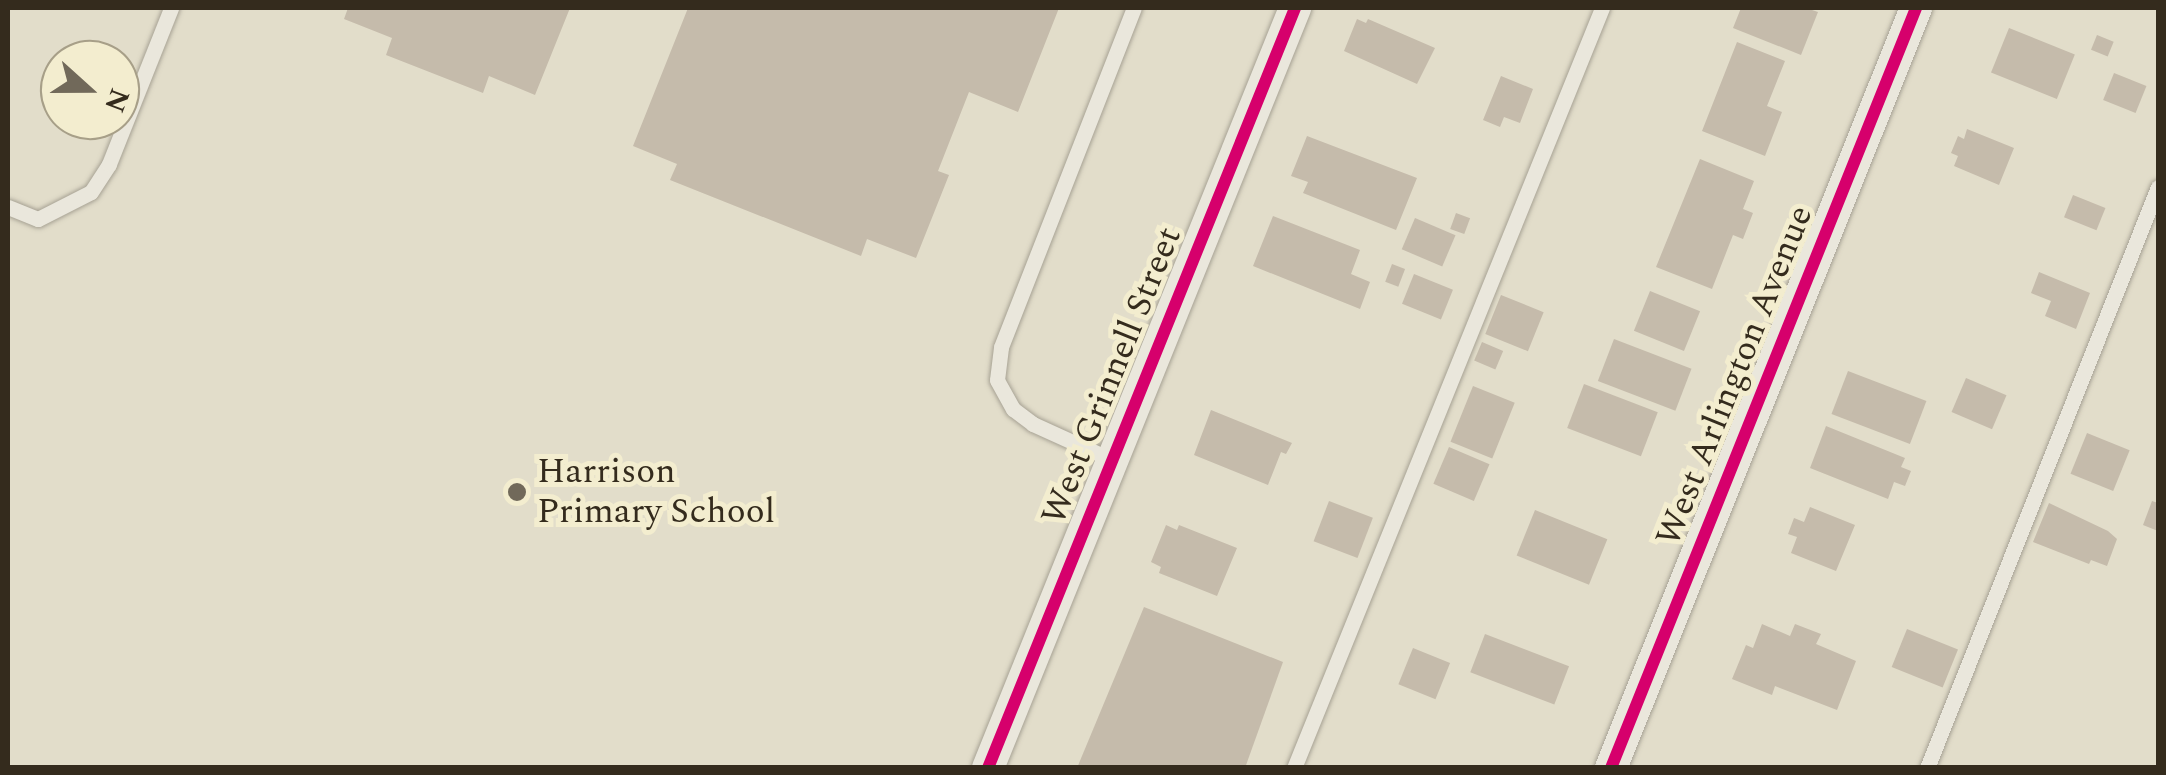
<!DOCTYPE html>
<style>
body{margin:0}
#map{position:relative;width:2166px;height:775px;overflow:hidden;background:#e2ddca;font-family:Spectral,serif}
div>[style]{position:absolute}
[style*='--x']{left:calc(var(--x)*1px);top:calc(var(--y)*1px);width:calc(var(--w)*1px);rotate:calc(var(--a)*1deg)}
.building>*{inset:0;background:#c5bbab;transform-origin:0 0}
.roads{filter:drop-shadow(0 0 2px #a7a294) drop-shadow(0 0 2px #a7a294)}
.lane>*{height:15px;margin:-7.5px;padding:0 7.5px;transform-origin:7.5px;border-radius:7.5px;background:#eae7dc}
.street>*{height:32px;margin:-16px;padding:0 16px;transform-origin:16px;border-radius:16px;background:#eae7dc}
.cycleway>*{height:12px;margin:-6px;padding:0 6px;transform-origin:6px;border-radius:6px;background:#d6006c}
.dots>*{width:28px;height:28px;translate:-50% -50%;box-sizing:border-box;border:5px solid #f3edcf;border-radius:50%}
span{translate:-50% -50%;white-space:nowrap;text-align:center;line-height:1.15;-webkit-text-stroke:10px #f3edcf;paint-order:stroke}
.street-label{font-size:35px;color:#342b1d}
.poi-label{font-size:35px;color:#342b1d}
.left{translate:0 -50%;text-align:left}
.frame{position:absolute;inset:0;border:10px solid #342b1d;pointer-events:none}
.north{position:absolute;left:40px;top:40px;width:100px;height:100px;box-sizing:border-box;background:#f3edcf;border:2px solid #a79f88;border-radius:50%;rotate:111deg;font-size:28px;font-weight:700;line-height:40px;text-align:center;color:#342b1d}
.north::after{content:'';display:block;margin:auto;width:35px;height:45px;background:#71695a;clip-path:polygon(50% 0,100% 100%,50% 72%,0 100%)}
</style>
<div id="map">
<div class="building">
<div style="clip-path:polygon(348px 8px,570px 8px,535px 95px,489px 76px,483px 93px,386px 55px,392px 38px,344px 19px)"></div>
<div style="clip-path:polygon(688px 8px,1059px 8px,1018px 112px,969px 92px,938px 171px,949px 175px,916px 258px,867px 239px,861px 256px,670px 180px,677px 164px,633px 146px)"></div>
<div style="clip-path:polygon(1741px 8px,1806px 8px,1818px 12px,1801px 55px,1733px 28px)"></div>
<div style="clip-path:polygon(1357px 19px,1366px 23px,1368px 19px,1435px 48px,1417px 84px,1344px 51px)"></div>
<div style="left:2009px;top:28px;width:71px;height:48px;rotate:22deg"></div>
<div style="left:2097px;top:35px;width:18px;height:16px;rotate:22deg"></div>
<div style="clip-path:polygon(1737px 42px,1785px 61px,1767px 106px,1782px 112px,1765px 156px,1702px 131px)"></div>
<div style="left:2114px;top:73px;width:35px;height:29px;rotate:22deg"></div>
<div style="clip-path:polygon(1501px 76px,1533px 89px,1520px 123px,1504px 117px,1500px 127px,1483px 120px)"></div>
<div style="clip-path:polygon(1967px 129px,2014px 148px,1999px 185px,1954px 166px,1958px 156px,1951px 153px,1958px 136px,1964px 139px)"></div>
<div style="clip-path:polygon(1307px 136px,1417px 178px,1396px 230px,1303px 193px,1308px 182px,1291px 176px)"></div>
<div style="clip-path:polygon(1700px 159px,1754px 181px,1743px 209px,1753px 213px,1743px 239px,1733px 235px,1712px 289px,1656px 267px)"></div>
<div style="left:2073px;top:195px;width:35px;height:24px;rotate:22deg"></div>
<div style="left:1456px;top:213px;width:15px;height:17px;rotate:20deg"></div>
<div style="clip-path:polygon(1273px 216px,1360px 250px,1351px 274px,1370px 282px,1360px 309px,1253px 266px)"></div>
<div style="left:1415px;top:218px;width:44px;height:34px;rotate:23deg"></div>
<div style="left:1392px;top:264px;width:14px;height:19px;rotate:21deg"></div>
<div style="clip-path:polygon(2039px 272px,2090px 293px,2076px 329px,2045px 316px,2051px 301px,2031px 293px)"></div>
<div style="left:1414px;top:274px;width:42px;height:32px;rotate:22deg"></div>
<div style="left:1650px;top:291px;width:54px;height:43px;rotate:22deg"></div>
<div style="left:1501px;top:295px;width:46px;height:42px;rotate:22deg"></div>
<div style="left:1614px;top:339px;width:83px;height:45px;rotate:21deg"></div>
<div style="left:1482px;top:342px;width:23px;height:20px;rotate:23deg"></div>
<div style="left:1848px;top:371px;width:84px;height:46px;rotate:21deg"></div>
<div style="left:1966px;top:378px;width:44px;height:37px;rotate:23deg"></div>
<div style="left:1584px;top:384px;width:79px;height:47px;rotate:21deg"></div>
<div style="left:1473px;top:386px;width:45px;height:60px;rotate:22deg"></div>
<div style="clip-path:polygon(1211px 410px,1292px 443px,1286px 454px,1281px 452px,1268px 485px,1194px 455px)"></div>
<div style="clip-path:polygon(1826px 426px,1905px 458px,1901px 467px,1911px 471px,1905px 486px,1894px 482px,1888px 499px,1810px 468px)"></div>
<div style="left:2087px;top:433px;width:46px;height:44px;rotate:22deg"></div>
<div style="left:1449px;top:447px;width:44px;height:40px;rotate:23deg"></div>
<div style="left:1329px;top:501px;width:47px;height:43px;rotate:21deg"></div>
<div style="clip-path:polygon(2152px 501px,2158px 503px,2158px 531px,2143px 525px)"></div>
<div style="clip-path:polygon(2049px 503px,2108px 531px,2117px 539px,2107px 566px,2091px 560px,2089px 564px,2033px 542px)"></div>
<div style="clip-path:polygon(1810px 507px,1855px 525px,1836px 571px,1791px 553px,1797px 537px,1788px 534px,1794px 518px,1804px 522px)"></div>
<div style="left:1535px;top:510px;width:78px;height:49px;rotate:22deg"></div>
<div style="clip-path:polygon(1166px 525px,1177px 530px,1179px 525px,1237px 548px,1217px 596px,1159px 573px,1161px 567px,1151px 562px)"></div>
<div style="clip-path:polygon(1144px 607px,1283px 662px,1245px 768px,1077px 768px)"></div>
<div style="clip-path:polygon(1762px 624px,1790px 636px,1795px 624px,1821px 634px,1816px 644px,1856px 661px,1837px 710px,1775px 686px,1772px 695px,1732px 679px,1746px 645px,1753px 648px)"></div>
<div style="left:1907px;top:629px;width:55px;height:41px;rotate:22deg"></div>
<div style="left:1485px;top:634px;width:90px;height:41px;rotate:21deg"></div>
<div style="left:1413px;top:648px;width:40px;height:39px;rotate:22deg"></div>
</div>
<div class="roads">
<div class="lane">
<div style="--x:8;--y:207;--w:32;--a:22"></div>
<div style="--x:38;--y:219;--w:59;--a:-27"></div>
<div style="--x:91;--y:192;--w:33;--a:-57"></div>
<div style="--x:109;--y:164;--w:168;--a:-68.3"></div>
<div style="--x:1110;--y:459;--w:85;--a:-155.6"></div>
<div style="--x:1033;--y:424;--w:25;--a:-143"></div>
<div style="--x:1013;--y:409;--w:33;--a:-119"></div>
<div style="--x:997;--y:380;--w:33;--a:-83"></div>
<div style="--x:1001;--y:347;--w:364;--a:-68.6"></div>
<div style="--x:1294;--y:768;--w:820;--a:-67.94"></div>
<div style="--x:1927;--y:768;--w:625;--a:-68.32"></div>
</div>
<div class="street">
<div style="--x:988;--y:768;--w:820;--a:-68"></div>
<div style="--x:1611;--y:768;--w:819;--a:-68.13"></div>
</div>
</div>
<div class="cycleway">
<div style="--x:988;--y:768;--w:820;--a:-68"></div>
<div style="--x:1611;--y:768;--w:819;--a:-68.13"></div>
</div>
<div class="dots">
<div style="left:517px;top:492px;background:#71695a"></div>
</div>
<div class="street-label">
<span style="left:1112px;top:376px;rotate:-68deg">West Grinnell Street</span>
<span style="left:1735px;top:376px;rotate:-68deg">West Arlington Avenue</span>
</div>
<div class="poi-label">
<span class="left" style="left:537px;top:492px">Harrison<br>Primary School</span>
</div>
<div class="frame"></div>
<div class="north">N</div>
</div>
